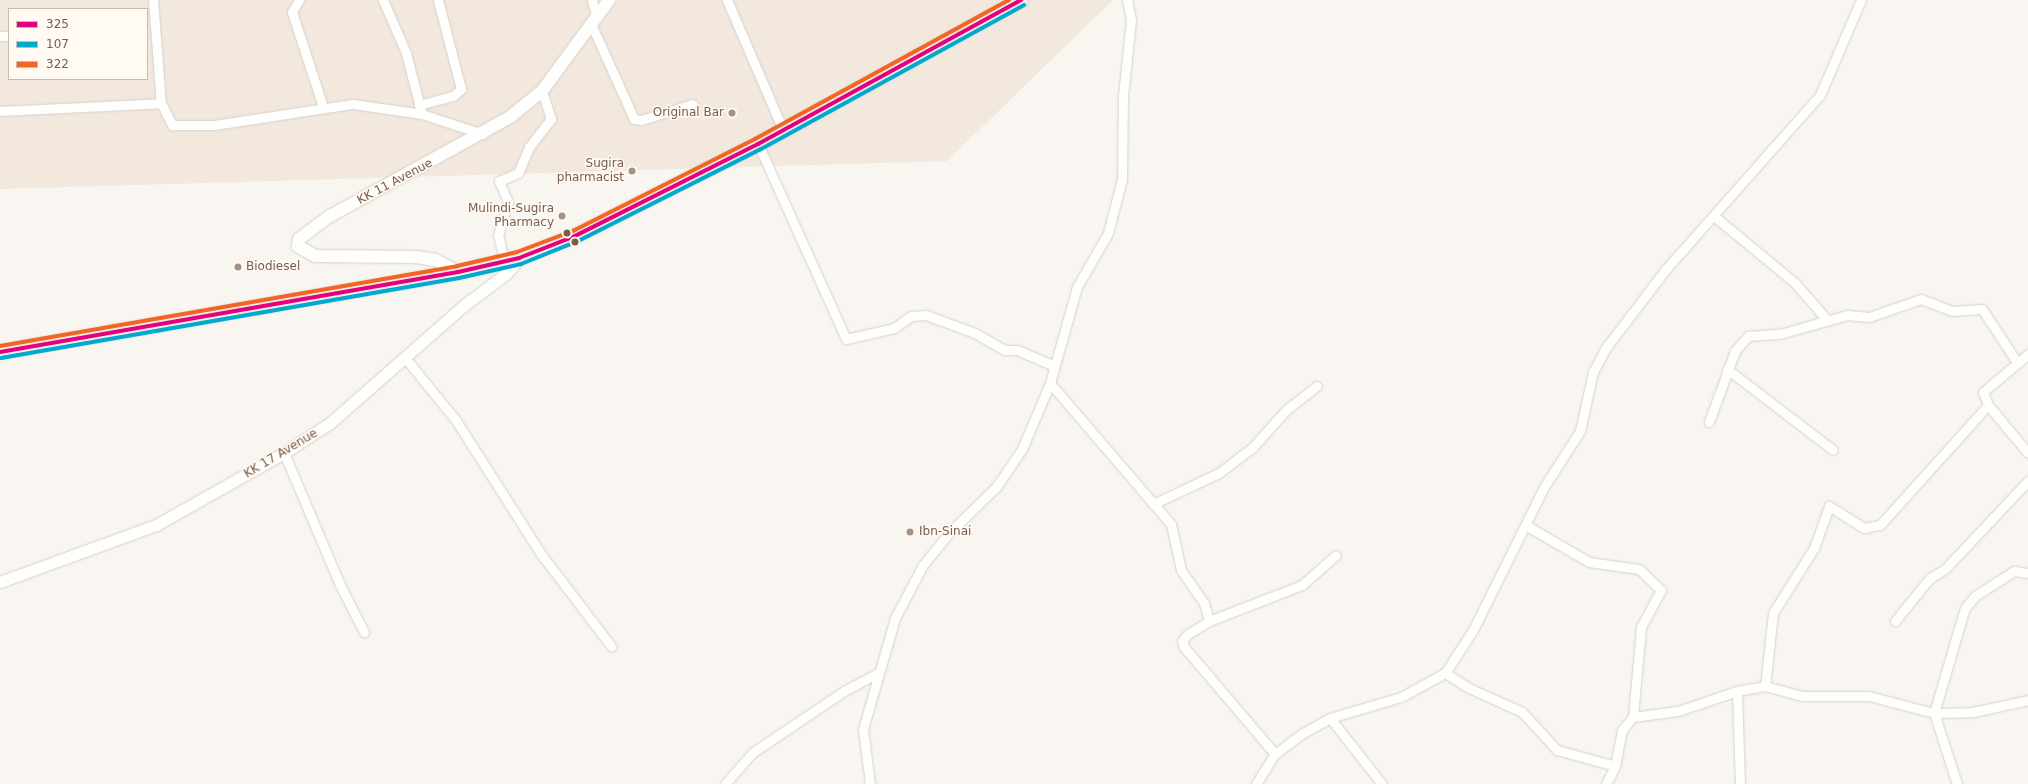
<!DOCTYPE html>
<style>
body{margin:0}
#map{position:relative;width:2028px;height:784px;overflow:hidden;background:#f9f5f0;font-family:"DejaVu Sans",sans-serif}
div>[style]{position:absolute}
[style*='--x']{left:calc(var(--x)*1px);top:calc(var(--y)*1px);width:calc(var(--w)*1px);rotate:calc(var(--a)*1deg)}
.residential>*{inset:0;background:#f2e8de}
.roads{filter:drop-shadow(0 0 1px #d7d1cb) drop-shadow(0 0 1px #d7d1cb)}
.minor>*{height:9px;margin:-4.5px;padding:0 4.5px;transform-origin:4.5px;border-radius:4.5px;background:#fefefd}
.tertiary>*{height:11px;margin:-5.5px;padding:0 5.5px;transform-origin:5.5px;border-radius:5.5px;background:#fefefd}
.secondary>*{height:12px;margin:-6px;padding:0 6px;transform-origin:6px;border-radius:6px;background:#fefefd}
.trunk>*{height:14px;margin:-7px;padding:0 7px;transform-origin:7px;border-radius:7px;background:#f2ece8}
.bus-1>*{height:4px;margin:-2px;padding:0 2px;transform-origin:2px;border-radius:2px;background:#e5007d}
.bus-2>*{height:4px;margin:-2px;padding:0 2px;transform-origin:2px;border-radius:2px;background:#00a9ce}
.bus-3>*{height:4px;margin:-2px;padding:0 2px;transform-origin:2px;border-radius:2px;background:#f26522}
.dots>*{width:11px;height:11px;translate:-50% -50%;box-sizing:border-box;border:2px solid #fffaf3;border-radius:50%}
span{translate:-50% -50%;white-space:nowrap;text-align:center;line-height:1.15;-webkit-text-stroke:3px #fffaf3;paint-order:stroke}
.poi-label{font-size:12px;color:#7a5c4d}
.right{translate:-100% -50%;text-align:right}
.left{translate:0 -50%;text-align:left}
.street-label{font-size:12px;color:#7a5c4d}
.legend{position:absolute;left:8px;top:8px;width:140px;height:72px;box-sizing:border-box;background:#fffaf3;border:1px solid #cabbb1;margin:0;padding:5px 7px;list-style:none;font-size:12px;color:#7a5c4d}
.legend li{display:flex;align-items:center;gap:8px;height:20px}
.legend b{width:20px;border:1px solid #cabbb1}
</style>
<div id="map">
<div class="residential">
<div style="clip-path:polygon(evenodd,0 0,1113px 0,947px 161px,0 189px,0 0,9px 9px,147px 9px,147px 79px,9px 79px,9px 9px)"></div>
</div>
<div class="roads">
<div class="minor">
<div style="--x:153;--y:0;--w:103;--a:85.6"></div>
<div style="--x:161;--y:103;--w:25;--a:63"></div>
<div style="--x:172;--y:125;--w:42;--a:0"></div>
<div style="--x:214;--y:125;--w:141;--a:-8.6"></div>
<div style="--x:353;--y:104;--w:70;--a:8.2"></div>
<div style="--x:422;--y:114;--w:64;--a:18.2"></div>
<div style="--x:299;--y:0;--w:14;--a:120"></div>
<div style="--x:292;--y:12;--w:100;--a:71.9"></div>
<div style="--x:383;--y:0;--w:58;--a:66.5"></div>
<div style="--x:406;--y:53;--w:60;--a:75.5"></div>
<div style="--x:592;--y:0;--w:18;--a:74"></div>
<div style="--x:727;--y:0;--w:142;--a:66.7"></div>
<div style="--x:592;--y:26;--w:102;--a:65.7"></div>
<div style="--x:634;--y:119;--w:7;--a:8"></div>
<div style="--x:641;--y:120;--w:54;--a:-17.1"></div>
<div style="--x:0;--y:36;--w:9;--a:0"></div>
<div style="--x:419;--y:105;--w:35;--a:-15"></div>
<div style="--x:453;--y:96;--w:11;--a:-41"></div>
<div style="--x:461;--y:89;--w:92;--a:-104.5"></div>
<div style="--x:0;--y:111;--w:161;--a:-2.8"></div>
<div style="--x:758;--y:144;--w:214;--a:65.7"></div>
<div style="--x:846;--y:339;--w:49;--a:-12.9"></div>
<div style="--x:894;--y:328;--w:21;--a:-35"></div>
<div style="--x:911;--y:316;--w:15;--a:-4"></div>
<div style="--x:926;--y:315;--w:52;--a:20.2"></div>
<div style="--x:975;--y:333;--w:34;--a:30"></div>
<div style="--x:1005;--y:350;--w:12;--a:0"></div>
<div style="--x:1017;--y:350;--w:39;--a:23"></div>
<div style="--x:1715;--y:217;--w:104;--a:39.5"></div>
<div style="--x:1795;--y:283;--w:49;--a:49.1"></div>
<div style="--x:504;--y:260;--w:26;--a:-103"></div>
<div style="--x:498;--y:235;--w:34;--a:-73"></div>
<div style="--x:508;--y:202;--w:23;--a:-113"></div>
<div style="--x:499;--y:181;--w:21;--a:-23"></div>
<div style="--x:518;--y:173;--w:28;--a:-67"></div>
<div style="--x:529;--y:147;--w:36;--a:-52"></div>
<div style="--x:551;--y:119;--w:29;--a:-108"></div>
<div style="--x:2028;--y:354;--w:59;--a:139.8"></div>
<div style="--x:1983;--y:392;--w:14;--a:69"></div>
<div style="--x:1988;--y:405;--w:62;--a:50.2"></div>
<div style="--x:406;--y:359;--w:77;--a:50.8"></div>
<div style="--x:455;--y:419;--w:160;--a:57.5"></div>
<div style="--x:541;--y:554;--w:116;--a:52.7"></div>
<div style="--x:1727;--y:369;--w:133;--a:37.4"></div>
<div style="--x:1050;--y:383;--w:186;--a:49.4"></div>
<div style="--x:1171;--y:524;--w:47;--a:77.7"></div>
<div style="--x:1181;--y:570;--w:40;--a:55.1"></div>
<div style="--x:1204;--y:603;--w:19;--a:74"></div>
<div style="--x:1209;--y:621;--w:26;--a:148"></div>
<div style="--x:1187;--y:635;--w:8;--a:130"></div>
<div style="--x:1182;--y:641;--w:6;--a:72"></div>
<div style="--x:1184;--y:647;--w:140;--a:49.6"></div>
<div style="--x:1709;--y:422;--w:76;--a:-69.9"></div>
<div style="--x:1735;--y:351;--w:20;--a:-49"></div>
<div style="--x:1748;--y:336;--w:32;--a:-4"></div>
<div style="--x:1780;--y:334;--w:70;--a:-15.8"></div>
<div style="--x:1847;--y:315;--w:22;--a:5"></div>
<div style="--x:1869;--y:317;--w:55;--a:-19.1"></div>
<div style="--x:1921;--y:299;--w:33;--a:21"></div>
<div style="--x:1952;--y:311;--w:30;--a:-4"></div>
<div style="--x:1982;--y:309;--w:64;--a:56.6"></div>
<div style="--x:284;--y:453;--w:143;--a:67"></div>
<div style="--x:340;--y:585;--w:53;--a:62.9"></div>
<div style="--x:1153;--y:504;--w:73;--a:-25.2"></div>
<div style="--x:1219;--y:473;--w:43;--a:-37.4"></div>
<div style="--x:1253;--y:447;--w:50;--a:-48.3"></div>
<div style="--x:1286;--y:410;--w:39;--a:-38"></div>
<div style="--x:1527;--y:526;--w:72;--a:30.1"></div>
<div style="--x:1589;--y:562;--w:50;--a:8"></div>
<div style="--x:1639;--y:569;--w:30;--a:44"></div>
<div style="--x:1661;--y:590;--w:42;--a:118.4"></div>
<div style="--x:1641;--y:627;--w:90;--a:95.1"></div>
<div style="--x:1209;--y:621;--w:100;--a:-21.2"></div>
<div style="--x:1302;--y:585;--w:45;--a:-41.4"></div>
<div style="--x:1895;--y:621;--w:55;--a:-50.9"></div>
<div style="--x:1930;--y:578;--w:17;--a:-31"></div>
<div style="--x:1945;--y:569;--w:121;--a:-46.7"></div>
<div style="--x:1445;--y:673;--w:28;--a:32"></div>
<div style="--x:1469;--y:688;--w:58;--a:24.4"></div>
<div style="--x:1522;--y:712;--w:52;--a:47.4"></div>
<div style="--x:1557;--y:750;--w:60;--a:15.4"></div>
<div style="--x:1765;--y:686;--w:73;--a:-83.7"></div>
<div style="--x:1773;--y:613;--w:77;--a:-57.8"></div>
<div style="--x:1814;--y:548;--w:45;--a:-70.3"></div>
<div style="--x:1829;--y:506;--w:41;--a:32.2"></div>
<div style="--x:1864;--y:528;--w:16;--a:-11"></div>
<div style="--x:1880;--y:525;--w:161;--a:-48"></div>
<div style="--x:1737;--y:691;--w:93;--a:88.2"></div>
<div style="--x:1330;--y:718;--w:84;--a:51.8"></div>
<div style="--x:725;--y:784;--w:41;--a:-48.9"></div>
<div style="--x:752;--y:753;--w:111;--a:-34"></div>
<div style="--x:844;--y:691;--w:36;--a:-28"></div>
<div style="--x:870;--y:784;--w:55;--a:-97.3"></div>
<div style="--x:863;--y:729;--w:116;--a:-73.9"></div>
<div style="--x:895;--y:618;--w:60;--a:-62.2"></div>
<div style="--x:923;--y:565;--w:40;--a:-51"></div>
<div style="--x:948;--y:534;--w:69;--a:-44.4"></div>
<div style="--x:997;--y:486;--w:45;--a:-56"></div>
<div style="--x:1022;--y:449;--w:72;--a:-67"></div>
<div style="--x:1050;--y:383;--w:100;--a:-74.3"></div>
<div style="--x:1077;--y:287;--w:62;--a:-60.1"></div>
<div style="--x:1108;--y:233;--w:56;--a:-75.5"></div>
<div style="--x:1122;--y:179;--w:83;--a:-89.3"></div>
<div style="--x:1123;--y:96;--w:76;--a:-84"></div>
<div style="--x:1131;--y:20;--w:20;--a:-101"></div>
<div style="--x:1256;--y:784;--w:36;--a:-58"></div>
<div style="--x:1275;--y:754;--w:35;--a:-37"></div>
<div style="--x:1303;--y:733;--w:31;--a:-29"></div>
<div style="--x:1330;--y:718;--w:74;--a:-16.5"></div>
<div style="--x:1401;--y:697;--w:50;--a:-28.6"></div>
<div style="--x:1445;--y:673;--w:51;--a:-56.9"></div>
<div style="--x:1473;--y:630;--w:160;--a:-63.6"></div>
<div style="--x:1544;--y:487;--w:67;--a:-57.3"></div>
<div style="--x:1580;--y:431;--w:60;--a:-77.6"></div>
<div style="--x:1593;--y:372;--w:26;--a:-62"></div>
<div style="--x:1605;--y:349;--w:101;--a:-52.7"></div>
<div style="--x:1666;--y:269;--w:232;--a:-48.5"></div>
<div style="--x:1820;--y:95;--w:103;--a:-66.7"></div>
<div style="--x:1606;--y:784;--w:20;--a:-63"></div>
<div style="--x:1615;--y:766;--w:37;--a:-79"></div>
<div style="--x:1622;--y:730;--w:17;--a:-50"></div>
<div style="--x:1633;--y:717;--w:45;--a:-7.6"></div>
<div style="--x:1678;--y:711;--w:62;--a:-18.7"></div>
<div style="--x:1737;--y:691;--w:28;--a:-10"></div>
<div style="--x:1765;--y:686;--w:38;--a:15"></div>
<div style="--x:1802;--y:696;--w:67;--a:0"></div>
<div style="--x:1869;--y:696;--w:67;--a:14.7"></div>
<div style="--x:1934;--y:713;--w:39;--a:-1"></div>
<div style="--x:1973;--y:712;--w:56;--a:-12.3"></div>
<div style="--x:1957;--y:784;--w:75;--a:-107.9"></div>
<div style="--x:1934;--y:713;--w:109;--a:-73.6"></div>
<div style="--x:1965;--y:608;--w:16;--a:-50"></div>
<div style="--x:1975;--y:596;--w:46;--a:-32.7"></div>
<div style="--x:2014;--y:571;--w:14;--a:8"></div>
</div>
<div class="tertiary">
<div style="--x:0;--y:582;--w:166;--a:-20.1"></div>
<div style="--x:156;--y:525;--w:147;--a:-29.4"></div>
<div style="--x:284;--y:453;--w:55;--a:-33.1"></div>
<div style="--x:330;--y:423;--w:177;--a:-41.3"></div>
<div style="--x:463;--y:306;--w:55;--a:-36.9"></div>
<div style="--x:507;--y:273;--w:19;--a:-51"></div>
</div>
<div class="secondary">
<div style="--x:458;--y:272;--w:26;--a:-152"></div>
<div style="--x:435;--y:260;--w:19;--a:-171"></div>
<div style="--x:416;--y:257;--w:101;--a:-179.4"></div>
<div style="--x:315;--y:256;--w:20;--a:-150"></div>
<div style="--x:298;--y:246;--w:7;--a:-82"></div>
<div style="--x:299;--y:239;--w:39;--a:-37"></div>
<div style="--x:330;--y:216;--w:205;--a:-28.8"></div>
<div style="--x:510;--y:117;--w:41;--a:-39.1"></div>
<div style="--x:542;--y:91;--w:113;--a:-53.6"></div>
</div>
<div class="trunk">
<div style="--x:0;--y:352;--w:465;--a:-9.9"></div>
<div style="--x:458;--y:272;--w:63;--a:-12.9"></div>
<div style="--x:519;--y:258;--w:60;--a:-21.4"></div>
<div style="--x:575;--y:236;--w:205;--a:-26.7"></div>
<div style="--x:758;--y:144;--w:300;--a:-28.7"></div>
</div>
</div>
<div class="bus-1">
<div style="--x:0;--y:352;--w:465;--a:-9.9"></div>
<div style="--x:458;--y:272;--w:63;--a:-12.9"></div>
<div style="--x:519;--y:258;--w:60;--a:-21.4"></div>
<div style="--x:575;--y:236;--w:205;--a:-26.7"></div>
<div style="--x:758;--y:144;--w:300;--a:-28.7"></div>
</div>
<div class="bus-2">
<div style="--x:1;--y:358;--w:465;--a:-9.9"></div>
<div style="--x:459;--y:278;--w:64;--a:-12.7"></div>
<div style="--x:521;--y:264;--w:61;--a:-22"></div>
<div style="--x:578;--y:241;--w:205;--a:-26.7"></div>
<div style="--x:761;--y:149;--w:300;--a:-28.7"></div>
</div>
<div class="bus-3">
<div style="--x:0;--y:346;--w:464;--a:-9.9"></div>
<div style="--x:457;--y:266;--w:62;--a:-13.1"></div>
<div style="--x:517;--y:252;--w:60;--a:-20.6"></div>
<div style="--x:573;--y:231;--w:204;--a:-26.8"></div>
<div style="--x:755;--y:139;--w:290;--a:-28.7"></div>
</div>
<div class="dots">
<div style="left:732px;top:113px;background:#a69286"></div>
<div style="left:632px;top:171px;background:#a69286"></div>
<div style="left:562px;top:216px;background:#a69286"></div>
<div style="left:567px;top:233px;background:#7a5c4d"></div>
<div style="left:575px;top:242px;background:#7a5c4d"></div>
<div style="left:238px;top:267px;background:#a69286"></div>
<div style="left:910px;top:532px;background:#a69286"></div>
</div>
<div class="poi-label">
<span class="right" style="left:724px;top:113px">Original Bar</span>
<span class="right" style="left:624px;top:171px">Sugira<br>pharmacist</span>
<span class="right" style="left:554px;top:216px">Mulindi-Sugira<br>Pharmacy</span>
<span class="left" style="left:246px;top:267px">Biodiesel</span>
<span class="left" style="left:919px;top:532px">Ibn-Sinai</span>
</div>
<div class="street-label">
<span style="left:395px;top:182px;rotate:-28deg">KK 11 Avenue</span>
<span style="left:281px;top:454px;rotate:-31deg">KK 17 Avenue</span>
</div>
<ul class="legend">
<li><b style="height:5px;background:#e5007d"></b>325</li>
<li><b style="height:5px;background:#00a9ce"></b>107</li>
<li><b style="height:5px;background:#f26522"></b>322</li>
</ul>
</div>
